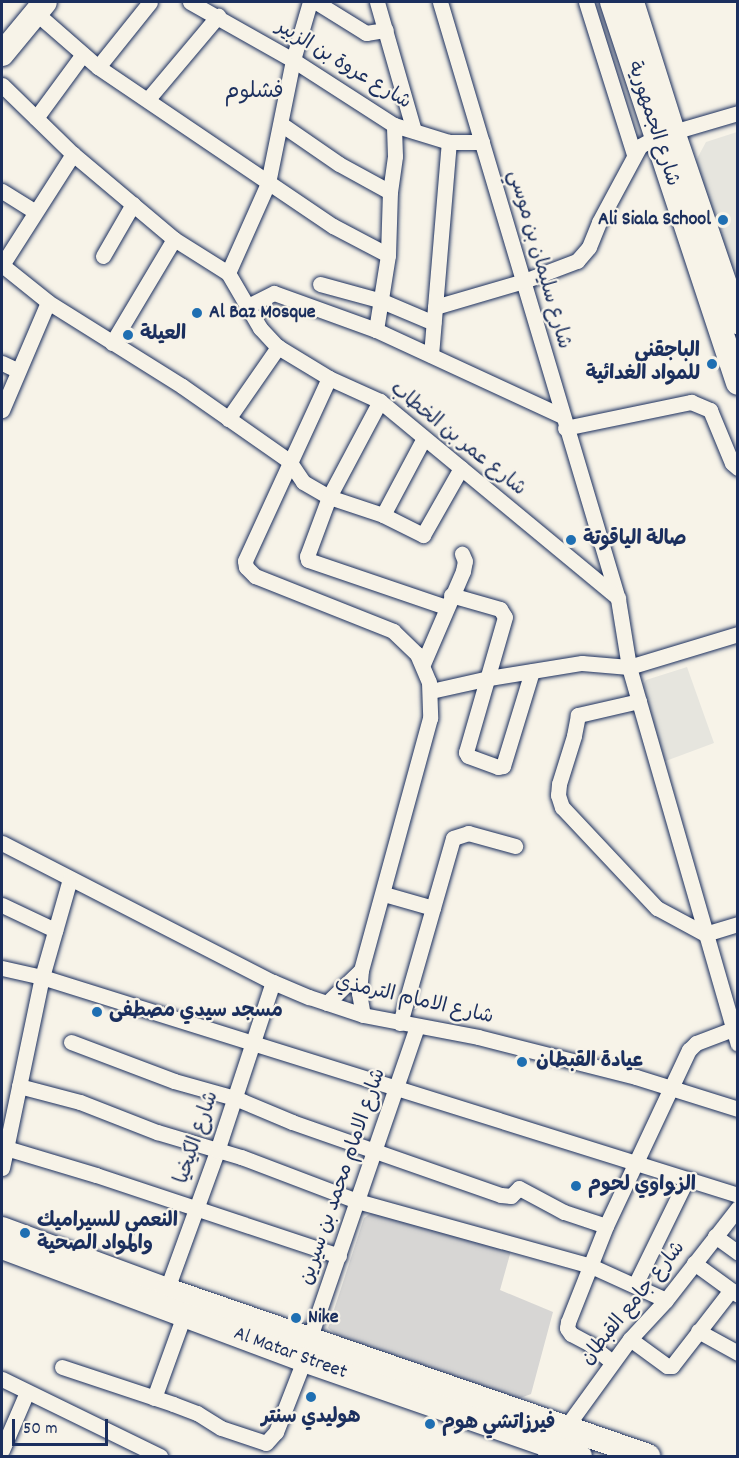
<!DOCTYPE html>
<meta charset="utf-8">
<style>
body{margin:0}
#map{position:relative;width:739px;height:1458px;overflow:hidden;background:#f7f3e8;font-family:Dekko,"Playpen Sans Arabic",sans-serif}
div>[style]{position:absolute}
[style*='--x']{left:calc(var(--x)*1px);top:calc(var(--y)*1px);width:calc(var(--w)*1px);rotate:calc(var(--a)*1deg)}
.built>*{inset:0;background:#e6e5de}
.green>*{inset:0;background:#d7d6d4}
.roads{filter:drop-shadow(0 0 2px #1b2f5e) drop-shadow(0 0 2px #1b2f5e)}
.street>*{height:15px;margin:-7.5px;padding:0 7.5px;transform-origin:7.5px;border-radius:7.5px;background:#f7f3e8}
.primary>*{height:24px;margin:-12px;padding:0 12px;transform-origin:12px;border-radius:12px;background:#f7f3e8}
.dots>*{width:16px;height:16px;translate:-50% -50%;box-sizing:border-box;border:3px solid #f7f3e8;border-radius:50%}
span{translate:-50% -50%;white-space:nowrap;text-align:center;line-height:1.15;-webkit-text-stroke:4.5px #f7f3e8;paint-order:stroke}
.street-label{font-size:20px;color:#1b2f5e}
.poi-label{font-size:20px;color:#1b2f5e;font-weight:700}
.right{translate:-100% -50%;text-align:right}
.left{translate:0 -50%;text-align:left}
.quarter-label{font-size:22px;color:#1b2f5e}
.frame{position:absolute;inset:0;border:3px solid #1b2f5e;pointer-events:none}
.scale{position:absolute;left:12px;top:1419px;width:96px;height:27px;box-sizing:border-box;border:3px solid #1b2f5e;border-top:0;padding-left:8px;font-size:18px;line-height:21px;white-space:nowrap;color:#1b2f5e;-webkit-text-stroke:4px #f7f3e8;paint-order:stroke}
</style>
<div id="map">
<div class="built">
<div style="clip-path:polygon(737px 132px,737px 277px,727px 273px,692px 168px,706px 142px)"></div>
<div style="clip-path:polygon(687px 667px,714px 743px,655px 765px,634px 702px,646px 680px)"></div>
</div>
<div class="green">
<div style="clip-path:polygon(380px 1207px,512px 1247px,500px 1290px,553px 1312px,531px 1394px,515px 1400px,338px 1336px,328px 1328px,364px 1218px)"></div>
</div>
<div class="roads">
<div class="street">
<div style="--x:190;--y:2;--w:118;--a:29.4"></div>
<div style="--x:293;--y:60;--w:120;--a:32.8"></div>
<div style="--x:394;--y:125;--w:58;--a:17.2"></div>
<div style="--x:449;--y:142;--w:33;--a:0"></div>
<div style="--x:316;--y:2;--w:59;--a:31.8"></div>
<div style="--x:366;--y:33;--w:20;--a:-9"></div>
<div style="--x:377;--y:2;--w:134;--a:74"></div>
<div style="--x:440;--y:2;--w:623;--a:73.4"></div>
<div style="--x:618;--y:599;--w:69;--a:80.8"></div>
<div style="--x:629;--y:667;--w:392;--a:73.9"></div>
<div style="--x:586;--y:2;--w:159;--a:72.5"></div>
<div style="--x:36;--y:13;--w:82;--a:41.1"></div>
<div style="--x:98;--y:67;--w:284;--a:34.1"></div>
<div style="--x:333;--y:226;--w:62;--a:27.8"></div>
<div style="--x:98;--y:67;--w:83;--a:-51.3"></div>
<div style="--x:2;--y:85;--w:99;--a:44.2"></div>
<div style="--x:73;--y:154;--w:132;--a:40.1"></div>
<div style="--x:174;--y:239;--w:64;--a:32.2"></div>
<div style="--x:228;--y:273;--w:64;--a:59.8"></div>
<div style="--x:260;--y:328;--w:26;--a:47"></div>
<div style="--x:278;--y:347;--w:60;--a:31.3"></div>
<div style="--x:329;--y:378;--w:56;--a:24.3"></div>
<div style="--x:380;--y:401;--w:309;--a:39.6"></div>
<div style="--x:148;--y:99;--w:109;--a:-49.9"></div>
<div style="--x:36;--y:118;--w:79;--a:-53.7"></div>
<div style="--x:281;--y:124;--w:70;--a:34.6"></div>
<div style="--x:339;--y:164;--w:58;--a:28.8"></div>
<div style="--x:2;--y:191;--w:38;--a:32"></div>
<div style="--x:103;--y:256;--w:60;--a:-60"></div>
<div style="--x:2;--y:265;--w:59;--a:38.8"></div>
<div style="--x:48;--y:302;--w:158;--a:32.1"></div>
<div style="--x:182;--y:386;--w:131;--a:35"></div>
<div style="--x:289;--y:461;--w:25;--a:56"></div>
<div style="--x:303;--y:482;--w:30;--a:30"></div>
<div style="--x:329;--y:497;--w:57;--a:18.4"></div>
<div style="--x:383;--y:515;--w:45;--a:26.6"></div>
<div style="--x:423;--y:535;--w:77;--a:-60.4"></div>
<div style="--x:2;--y:265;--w:132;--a:-57.4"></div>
<div style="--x:228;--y:273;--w:98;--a:-66"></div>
<div style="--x:268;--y:183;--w:126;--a:-78.5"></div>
<div style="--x:293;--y:60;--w:60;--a:-73.7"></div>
<div style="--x:320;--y:284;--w:64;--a:15.3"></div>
<div style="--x:382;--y:301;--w:56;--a:22.9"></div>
<div style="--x:248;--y:306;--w:29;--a:-27"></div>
<div style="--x:274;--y:293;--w:109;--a:19.9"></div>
<div style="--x:376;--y:330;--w:205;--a:24.8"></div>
<div style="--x:435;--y:307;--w:93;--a:-16.3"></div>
<div style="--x:524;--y:281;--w:57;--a:-20.7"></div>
<div style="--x:577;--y:261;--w:18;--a:-49"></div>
<div style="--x:589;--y:247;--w:27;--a:-68"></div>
<div style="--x:599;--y:222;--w:86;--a:-61.7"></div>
<div style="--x:640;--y:146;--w:18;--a:-29"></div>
<div style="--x:656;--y:137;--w:85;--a:-16.3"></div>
<div style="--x:376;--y:330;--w:76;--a:-80.9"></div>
<div style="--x:388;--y:255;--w:63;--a:-88.2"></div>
<div style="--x:390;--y:192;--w:36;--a:-82"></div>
<div style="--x:395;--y:156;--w:31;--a:-92"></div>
<div style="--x:112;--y:343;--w:121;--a:-59.2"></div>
<div style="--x:431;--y:355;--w:214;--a:-85.2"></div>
<div style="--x:2;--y:363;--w:17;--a:25"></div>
<div style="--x:329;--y:378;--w:201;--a:114.7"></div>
<div style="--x:245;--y:561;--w:6;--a:81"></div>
<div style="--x:246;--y:567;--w:13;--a:45"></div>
<div style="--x:255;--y:576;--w:149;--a:21.7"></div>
<div style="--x:393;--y:631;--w:33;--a:44"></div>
<div style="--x:417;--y:654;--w:30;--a:67"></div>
<div style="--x:429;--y:682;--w:36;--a:88"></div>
<div style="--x:430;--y:718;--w:261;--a:105.3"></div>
<div style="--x:361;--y:970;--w:23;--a:95"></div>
<div style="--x:359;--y:993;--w:22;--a:80"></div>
<div style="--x:380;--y:401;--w:109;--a:118"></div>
<div style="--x:329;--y:497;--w:63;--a:110.4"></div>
<div style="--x:307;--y:556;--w:4;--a:76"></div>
<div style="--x:308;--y:560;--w:146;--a:18.8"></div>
<div style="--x:2;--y:410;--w:117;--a:-66.9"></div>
<div style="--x:228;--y:419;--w:88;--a:-55.2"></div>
<div style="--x:565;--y:428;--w:129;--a:-11.7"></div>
<div style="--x:691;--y:402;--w:21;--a:23"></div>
<div style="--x:710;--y:410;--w:57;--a:67.5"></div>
<div style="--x:732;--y:463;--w:8;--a:40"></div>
<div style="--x:383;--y:515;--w:87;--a:-62"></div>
<div style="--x:451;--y:595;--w:51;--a:15.9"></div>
<div style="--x:500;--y:609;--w:9;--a:58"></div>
<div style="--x:505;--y:617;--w:141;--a:106.1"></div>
<div style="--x:466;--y:752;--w:4;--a:63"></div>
<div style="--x:468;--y:756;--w:32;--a:20"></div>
<div style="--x:498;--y:767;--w:5;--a:-11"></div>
<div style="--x:503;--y:766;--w:99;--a:-73"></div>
<div style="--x:423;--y:664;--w:101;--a:-66.7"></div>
<div style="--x:463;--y:571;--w:10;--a:-79"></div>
<div style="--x:465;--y:561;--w:8;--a:-113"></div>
<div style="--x:431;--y:691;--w:59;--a:-12.6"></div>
<div style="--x:489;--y:678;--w:94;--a:-9.2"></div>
<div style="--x:582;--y:663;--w:47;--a:4.9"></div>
<div style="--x:629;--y:667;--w:114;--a:-16.8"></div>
<div style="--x:639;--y:701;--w:63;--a:167.1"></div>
<div style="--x:578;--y:715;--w:21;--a:101"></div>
<div style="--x:574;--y:736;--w:50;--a:107.4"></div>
<div style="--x:559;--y:784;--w:11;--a:95"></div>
<div style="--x:558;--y:795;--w:13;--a:72"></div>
<div style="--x:562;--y:807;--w:139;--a:46.8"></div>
<div style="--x:657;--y:908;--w:55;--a:28.4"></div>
<div style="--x:705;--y:934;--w:34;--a:-17"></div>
<div style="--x:2;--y:843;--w:305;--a:27.2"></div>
<div style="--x:273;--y:982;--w:39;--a:23"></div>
<div style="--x:309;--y:997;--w:57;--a:18.4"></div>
<div style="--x:363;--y:1015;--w:117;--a:10.8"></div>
<div style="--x:478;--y:1037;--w:163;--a:14.2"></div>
<div style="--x:636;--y:1077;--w:107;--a:17.4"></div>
<div style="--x:384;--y:894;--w:51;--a:15.9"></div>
<div style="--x:2;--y:905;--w:59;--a:25.3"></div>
<div style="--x:2;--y:968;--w:41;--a:12.7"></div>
<div style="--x:42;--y:977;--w:729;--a:17.39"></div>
<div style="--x:327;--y:1003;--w:47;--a:-44.1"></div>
<div style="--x:400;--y:1023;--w:192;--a:-74"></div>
<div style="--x:453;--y:838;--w:16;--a:-18"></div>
<div style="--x:468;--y:833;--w:49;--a:15.5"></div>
<div style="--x:71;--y:1042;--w:110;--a:20.7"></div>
<div style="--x:174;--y:1081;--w:63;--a:15.6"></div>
<div style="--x:235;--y:1098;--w:62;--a:22.8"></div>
<div style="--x:292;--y:1122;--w:221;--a:19.3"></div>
<div style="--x:501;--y:1195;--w:10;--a:6"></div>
<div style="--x:511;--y:1196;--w:11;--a:-45"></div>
<div style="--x:519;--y:1188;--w:51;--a:28.1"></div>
<div style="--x:564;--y:1212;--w:44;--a:18.4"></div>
<div style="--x:19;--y:1086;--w:63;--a:14.7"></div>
<div style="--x:80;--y:1102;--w:83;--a:21.3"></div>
<div style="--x:157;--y:1132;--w:88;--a:16.6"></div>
<div style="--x:241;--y:1157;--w:124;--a:20.8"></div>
<div style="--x:357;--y:1201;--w:243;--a:15.5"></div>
<div style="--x:591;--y:1266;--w:82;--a:24.4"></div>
<div style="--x:6;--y:1148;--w:94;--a:16.7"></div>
<div style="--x:96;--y:1175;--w:256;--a:18.4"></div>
<div style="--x:2;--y:1168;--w:195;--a:-78.2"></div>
<div style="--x:42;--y:977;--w:102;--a:-74.1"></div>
<div style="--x:715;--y:1236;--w:29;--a:36"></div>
<div style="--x:694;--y:1263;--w:54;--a:36"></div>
<div style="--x:635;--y:1285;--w:118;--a:-63.9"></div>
<div style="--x:164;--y:1297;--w:155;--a:-70"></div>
<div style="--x:217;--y:1151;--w:178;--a:-71.7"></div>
<div style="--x:698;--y:1331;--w:46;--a:28.8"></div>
<div style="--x:630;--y:1339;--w:46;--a:36.1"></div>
<div style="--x:667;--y:1366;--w:5;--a:0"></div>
<div style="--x:672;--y:1366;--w:96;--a:-52.2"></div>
<div style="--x:309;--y:1340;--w:331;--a:-71"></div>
<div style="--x:612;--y:1362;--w:28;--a:-141"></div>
<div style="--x:590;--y:1344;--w:21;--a:-152"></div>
<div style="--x:571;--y:1334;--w:7;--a:-124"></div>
<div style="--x:567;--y:1328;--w:6;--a:-81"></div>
<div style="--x:568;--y:1322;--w:103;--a:-68.4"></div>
<div style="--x:606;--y:1226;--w:195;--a:-64.8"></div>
<div style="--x:689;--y:1050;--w:10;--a:-45"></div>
<div style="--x:696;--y:1043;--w:45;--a:-20.9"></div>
<div style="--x:62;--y:1367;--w:117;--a:18.4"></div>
<div style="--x:173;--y:1404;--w:26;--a:21"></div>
<div style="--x:197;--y:1413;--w:28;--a:32"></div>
<div style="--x:221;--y:1428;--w:47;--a:18.4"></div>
<div style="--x:266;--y:1443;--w:15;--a:-48"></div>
<div style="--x:276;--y:1432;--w:77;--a:-68.7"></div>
<div style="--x:2;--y:1379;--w:176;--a:26"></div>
<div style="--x:154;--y:1398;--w:88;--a:-70.1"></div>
<div style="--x:2;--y:1450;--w:63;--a:-66.7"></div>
<div style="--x:545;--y:1456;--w:145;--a:-54"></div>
<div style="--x:630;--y:1339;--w:53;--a:-47.3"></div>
<div style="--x:666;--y:1300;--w:117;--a:-52"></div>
</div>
<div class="primary">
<div style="--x:612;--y:2;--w:401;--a:71.7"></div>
<div style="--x:632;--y:2;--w:136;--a:72.5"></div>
<div style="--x:673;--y:132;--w:201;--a:71.1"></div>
<div style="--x:2;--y:54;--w:67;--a:-50.4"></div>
<div style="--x:2;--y:1229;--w:176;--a:20.3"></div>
<div style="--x:167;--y:1290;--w:509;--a:19.04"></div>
<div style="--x:2;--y:1247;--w:322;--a:20.5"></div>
<div style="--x:304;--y:1360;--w:292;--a:19.2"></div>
</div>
</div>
<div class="dots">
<div style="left:723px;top:220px;background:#1f6fb2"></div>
<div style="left:197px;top:313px;background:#1f6fb2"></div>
<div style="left:128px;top:335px;background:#1f6fb2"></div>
<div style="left:712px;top:364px;background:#1f6fb2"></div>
<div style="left:571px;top:540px;background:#1f6fb2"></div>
<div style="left:97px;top:1012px;background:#1f6fb2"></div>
<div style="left:522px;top:1062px;background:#1f6fb2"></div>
<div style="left:576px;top:1186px;background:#1f6fb2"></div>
<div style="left:25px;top:1233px;background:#1f6fb2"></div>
<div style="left:296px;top:1318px;background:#1f6fb2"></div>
<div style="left:311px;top:1397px;background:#1f6fb2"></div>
<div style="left:430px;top:1424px;background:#1f6fb2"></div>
</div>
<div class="street-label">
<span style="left:343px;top:66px;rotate:31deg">شارع عروة بن الزبير</span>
<span style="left:652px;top:124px;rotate:72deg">شارع الجمهورية</span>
<span style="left:538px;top:260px;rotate:74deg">شارع سليمان بن موسي</span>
<span style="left:457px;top:440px;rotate:39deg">شارع عمر بن الخطاب</span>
<span style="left:414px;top:1001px;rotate:13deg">شارع الامام الترمذي</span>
<span style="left:198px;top:1138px;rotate:-71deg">شارع الكيخيا</span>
<span style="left:344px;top:1177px;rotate:-71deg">شارع الامام محمد بن سيرين</span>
<span style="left:634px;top:1304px;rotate:-51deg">شارع جامع القبطان</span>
<span style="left:290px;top:1354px;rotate:20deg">Al Matar Street</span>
</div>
<div class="poi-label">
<span class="right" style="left:711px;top:220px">Ali Siala School</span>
<span class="left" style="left:209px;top:313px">Al Baz Mosque</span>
<span class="left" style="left:140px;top:335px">العيلة</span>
<span class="right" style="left:700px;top:364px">الباجقني<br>للمواد الغدائية</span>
<span class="left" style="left:583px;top:540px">صالة الياقوتة</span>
<span class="left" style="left:109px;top:1012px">مسجد سيدي مصطفى</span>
<span class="left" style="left:536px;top:1062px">عيادة القبطان</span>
<span class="left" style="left:588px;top:1186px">الزواوي لحوم</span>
<span class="left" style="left:37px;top:1234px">النعمي للسيراميك<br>والمواد الصحية</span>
<span class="left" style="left:308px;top:1318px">Nike</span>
<span style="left:311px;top:1418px">هوليدي سنتر</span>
<span class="left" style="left:442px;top:1424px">فيرزاتشي هوم</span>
</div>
<div class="quarter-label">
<span style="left:254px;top:93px">فشلوم</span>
</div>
<div class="frame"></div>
<div class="scale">50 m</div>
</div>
